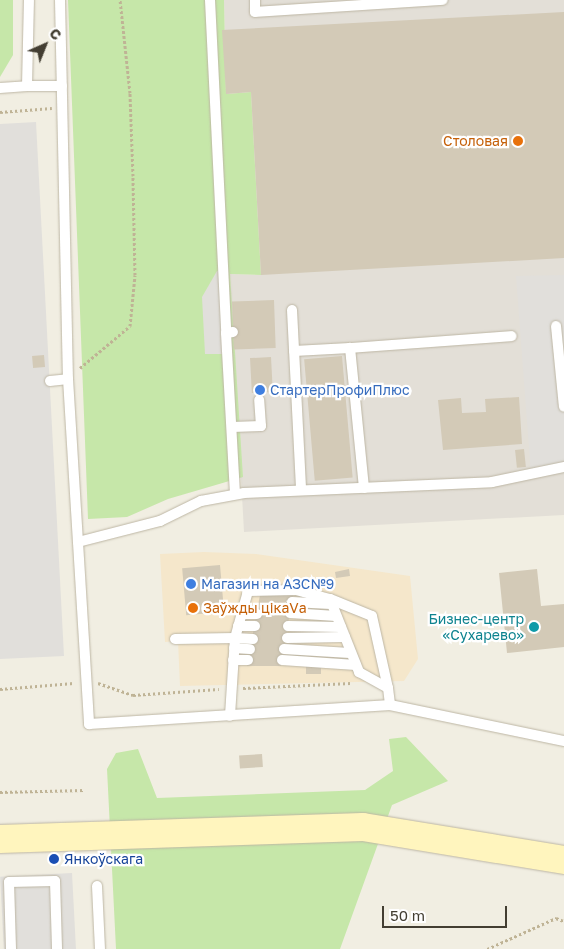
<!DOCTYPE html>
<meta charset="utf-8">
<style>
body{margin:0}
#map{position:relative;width:564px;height:949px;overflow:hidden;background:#f1eee2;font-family:"Golos Text",sans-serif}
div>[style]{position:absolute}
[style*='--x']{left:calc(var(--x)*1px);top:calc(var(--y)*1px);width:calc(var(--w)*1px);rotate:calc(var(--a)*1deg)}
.commercial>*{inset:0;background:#f5e7cb}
.industrial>*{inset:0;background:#e3dfd7}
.green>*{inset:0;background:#c6e7a9}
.parking>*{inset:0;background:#e1dfdb;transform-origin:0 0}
.building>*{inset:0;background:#d3cab7;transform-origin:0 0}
.path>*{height:3px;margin-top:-1.5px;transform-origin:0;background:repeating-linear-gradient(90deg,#bfb395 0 2.5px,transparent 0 5px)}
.roads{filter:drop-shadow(0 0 1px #bdb6a4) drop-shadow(0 0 1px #bdb6a4)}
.service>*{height:10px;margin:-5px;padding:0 5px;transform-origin:5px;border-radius:5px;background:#fff}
.secondary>*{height:28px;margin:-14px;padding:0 14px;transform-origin:14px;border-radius:14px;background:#fff5be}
.dots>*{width:14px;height:14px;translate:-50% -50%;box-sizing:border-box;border:2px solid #fff;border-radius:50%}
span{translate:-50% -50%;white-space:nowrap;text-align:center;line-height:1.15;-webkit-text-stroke:4.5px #fff;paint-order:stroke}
.food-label{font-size:14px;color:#c56008}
.right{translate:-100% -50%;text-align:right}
.left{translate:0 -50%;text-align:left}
.shop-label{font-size:14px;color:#366cbe}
.culture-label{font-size:14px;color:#0d838f}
.transit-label{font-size:14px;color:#164399}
.north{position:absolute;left:20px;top:20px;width:50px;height:50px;-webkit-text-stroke:4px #fff;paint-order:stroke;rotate:44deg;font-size:14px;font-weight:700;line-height:20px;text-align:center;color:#433e32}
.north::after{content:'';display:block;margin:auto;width:18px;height:22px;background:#433e32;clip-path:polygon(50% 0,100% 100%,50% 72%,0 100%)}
.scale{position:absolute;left:382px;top:906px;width:125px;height:22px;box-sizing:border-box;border:2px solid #433e32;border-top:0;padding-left:6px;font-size:15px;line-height:18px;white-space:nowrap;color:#433e32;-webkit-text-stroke:4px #fff;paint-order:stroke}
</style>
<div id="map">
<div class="commercial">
<div style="clip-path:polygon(204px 552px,256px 554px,410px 576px,418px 659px,404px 681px,180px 686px,178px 641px,165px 642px,160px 554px)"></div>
</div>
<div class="industrial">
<div style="clip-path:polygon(224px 0,564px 0,564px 515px,244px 532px,230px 274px,261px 275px,251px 92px,226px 94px)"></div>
</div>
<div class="green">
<div style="clip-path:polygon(0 0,13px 0,13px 55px,0 77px)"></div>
<div style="clip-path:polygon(68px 0,224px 0,226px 94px,251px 92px,261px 275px,230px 274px,243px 477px,168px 499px,127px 517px,88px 519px)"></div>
<div style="clip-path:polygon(406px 737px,448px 781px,392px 805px,340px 949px,116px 949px,107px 769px,116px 753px,138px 749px,157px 798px,365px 790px,393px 771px,389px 739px)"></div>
</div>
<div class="parking">
<div style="clip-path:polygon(36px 122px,64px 656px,0 659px,0 124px)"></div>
<div style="clip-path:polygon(223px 270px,230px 354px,205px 354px,202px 297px,217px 271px)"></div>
<div style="clip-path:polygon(564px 275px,564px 467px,531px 475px,516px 276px)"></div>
<div style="left:72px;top:873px;width:76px;height:72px;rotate:87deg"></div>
</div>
<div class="building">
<div style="clip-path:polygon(564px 12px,564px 258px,261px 275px,251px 92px,226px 94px,222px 30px)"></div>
<div style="left:274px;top:300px;width:48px;height:42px;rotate:88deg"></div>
<div style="left:44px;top:355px;width:12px;height:12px;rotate:85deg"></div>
<div style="left:342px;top:356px;width:122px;height:38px;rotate:85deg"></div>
<div style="left:271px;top:357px;width:35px;height:21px;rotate:87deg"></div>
<div style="clip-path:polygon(519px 397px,522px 444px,443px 450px,438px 400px,461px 398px,462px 413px,486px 412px,485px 399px)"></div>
<div style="left:524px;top:449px;width:18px;height:9px;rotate:84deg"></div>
<div style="left:220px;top:565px;width:47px;height:38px;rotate:85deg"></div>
<div style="clip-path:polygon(349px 569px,350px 576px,336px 578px,335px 572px)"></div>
<div style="clip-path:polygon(537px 569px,541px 606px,564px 604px,564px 647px,507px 653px,499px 573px)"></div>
<div style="clip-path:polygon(293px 594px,281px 666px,247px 666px,260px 595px)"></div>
<div style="left:321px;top:666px;width:8px;height:15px;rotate:90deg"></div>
<div style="left:262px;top:754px;width:13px;height:23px;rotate:86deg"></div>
</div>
<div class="path">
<div style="--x:0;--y:112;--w:52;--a:-4.4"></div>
<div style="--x:80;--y:368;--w:65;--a:-40"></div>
<div style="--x:130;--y:326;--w:51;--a:-84.4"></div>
<div style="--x:135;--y:275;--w:99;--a:-91.2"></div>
<div style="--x:133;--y:176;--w:83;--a:-92.1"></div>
<div style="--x:130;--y:93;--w:94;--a:-96.1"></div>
<div style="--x:98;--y:683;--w:37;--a:19"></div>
<div style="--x:133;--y:695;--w:86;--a:-4"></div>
<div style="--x:243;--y:688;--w:108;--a:-2.7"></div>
<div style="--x:0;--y:689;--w:74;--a:-4.6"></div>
<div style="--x:0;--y:792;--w:84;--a:-1.4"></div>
<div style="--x:487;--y:949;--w:76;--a:-24.2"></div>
<div style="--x:556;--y:918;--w:9;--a:21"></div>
</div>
<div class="roads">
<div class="service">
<div style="--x:60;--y:0;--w:379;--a:88.8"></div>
<div style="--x:68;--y:379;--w:346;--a:86.5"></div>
<div style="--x:89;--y:724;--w:302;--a:-3.6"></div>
<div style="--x:390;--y:705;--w:178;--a:11.7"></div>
<div style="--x:210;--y:0;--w:333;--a:87.2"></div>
<div style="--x:226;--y:333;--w:7;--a:-8"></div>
<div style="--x:255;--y:0;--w:12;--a:90"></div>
<div style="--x:255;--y:12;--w:188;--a:-3.7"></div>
<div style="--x:27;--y:86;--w:35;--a:0"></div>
<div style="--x:0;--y:88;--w:27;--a:-4"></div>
<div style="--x:27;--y:86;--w:86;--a:-88.7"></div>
<div style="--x:292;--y:310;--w:180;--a:87.1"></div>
<div style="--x:556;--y:326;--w:81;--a:84.4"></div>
<div style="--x:226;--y:333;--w:161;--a:86.8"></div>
<div style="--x:294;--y:351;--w:56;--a:-3.1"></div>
<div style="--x:50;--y:381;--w:18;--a:-6"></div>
<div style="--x:232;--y:427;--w:29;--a:-2"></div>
<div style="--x:261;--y:426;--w:26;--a:-94"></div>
<div style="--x:364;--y:488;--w:141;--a:-95.7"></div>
<div style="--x:350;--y:348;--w:162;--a:-4.2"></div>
<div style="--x:78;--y:542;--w:85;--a:-14.4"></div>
<div style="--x:160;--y:521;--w:46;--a:-26"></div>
<div style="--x:201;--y:501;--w:44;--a:-10.5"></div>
<div style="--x:244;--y:493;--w:248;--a:-2.5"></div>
<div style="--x:492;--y:482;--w:74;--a:-11.8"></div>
<div style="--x:330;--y:599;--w:45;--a:22"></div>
<div style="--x:372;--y:616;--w:74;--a:77.5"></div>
<div style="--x:292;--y:602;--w:39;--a:3"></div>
<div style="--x:290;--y:613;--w:46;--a:3.7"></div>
<div style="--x:241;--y:614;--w:16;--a:0"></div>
<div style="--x:238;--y:626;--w:17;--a:0"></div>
<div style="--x:288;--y:626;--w:53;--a:1.1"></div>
<div style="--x:287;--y:638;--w:58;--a:-1"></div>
<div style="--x:175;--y:639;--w:60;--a:-1"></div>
<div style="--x:235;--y:638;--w:78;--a:93.7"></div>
<div style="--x:253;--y:639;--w:18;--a:-177"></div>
<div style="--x:235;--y:638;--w:49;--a:-74.5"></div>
<div style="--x:248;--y:591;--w:48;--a:-1.2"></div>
<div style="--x:296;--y:590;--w:35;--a:15"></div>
<div style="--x:330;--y:599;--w:79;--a:68.3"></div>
<div style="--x:359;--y:672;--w:33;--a:29"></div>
<div style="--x:388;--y:688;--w:17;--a:83"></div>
<div style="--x:234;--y:648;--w:16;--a:4"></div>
<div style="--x:284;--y:649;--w:66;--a:3.5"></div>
<div style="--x:233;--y:660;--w:15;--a:0"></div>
<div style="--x:282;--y:660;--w:74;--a:3.9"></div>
<div style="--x:97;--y:886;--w:63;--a:87.3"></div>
<div style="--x:11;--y:949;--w:67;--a:-91.7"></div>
<div style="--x:9;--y:882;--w:46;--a:-1.2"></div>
<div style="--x:55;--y:881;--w:68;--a:88.3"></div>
</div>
<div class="secondary">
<div style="--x:0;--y:839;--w:363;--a:-1.9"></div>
<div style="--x:363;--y:827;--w:204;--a:9.3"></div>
</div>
</div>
<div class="dots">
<div style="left:518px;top:141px;background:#e8710a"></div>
<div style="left:260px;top:390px;background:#3f7fe0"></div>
<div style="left:191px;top:584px;background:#3f7fe0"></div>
<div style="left:193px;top:608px;background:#e8710a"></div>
<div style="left:534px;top:627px;background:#0f9aa8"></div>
<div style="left:54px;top:859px;background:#1a4fb4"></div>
</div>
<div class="food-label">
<span class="right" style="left:508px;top:141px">Столовая</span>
<span class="left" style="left:203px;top:608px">Заўжды цікаVа</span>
</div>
<div class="shop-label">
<span class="left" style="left:270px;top:390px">СтартерПрофиПлюс</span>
<span class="left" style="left:201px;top:584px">Магазин на АЗС№9</span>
</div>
<div class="culture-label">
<span class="right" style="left:524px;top:627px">Бизнес-центр<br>«Сухарево»</span>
</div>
<div class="transit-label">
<span class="left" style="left:64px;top:859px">Янкоўскага</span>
</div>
<div class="north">С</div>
<div class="scale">50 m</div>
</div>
